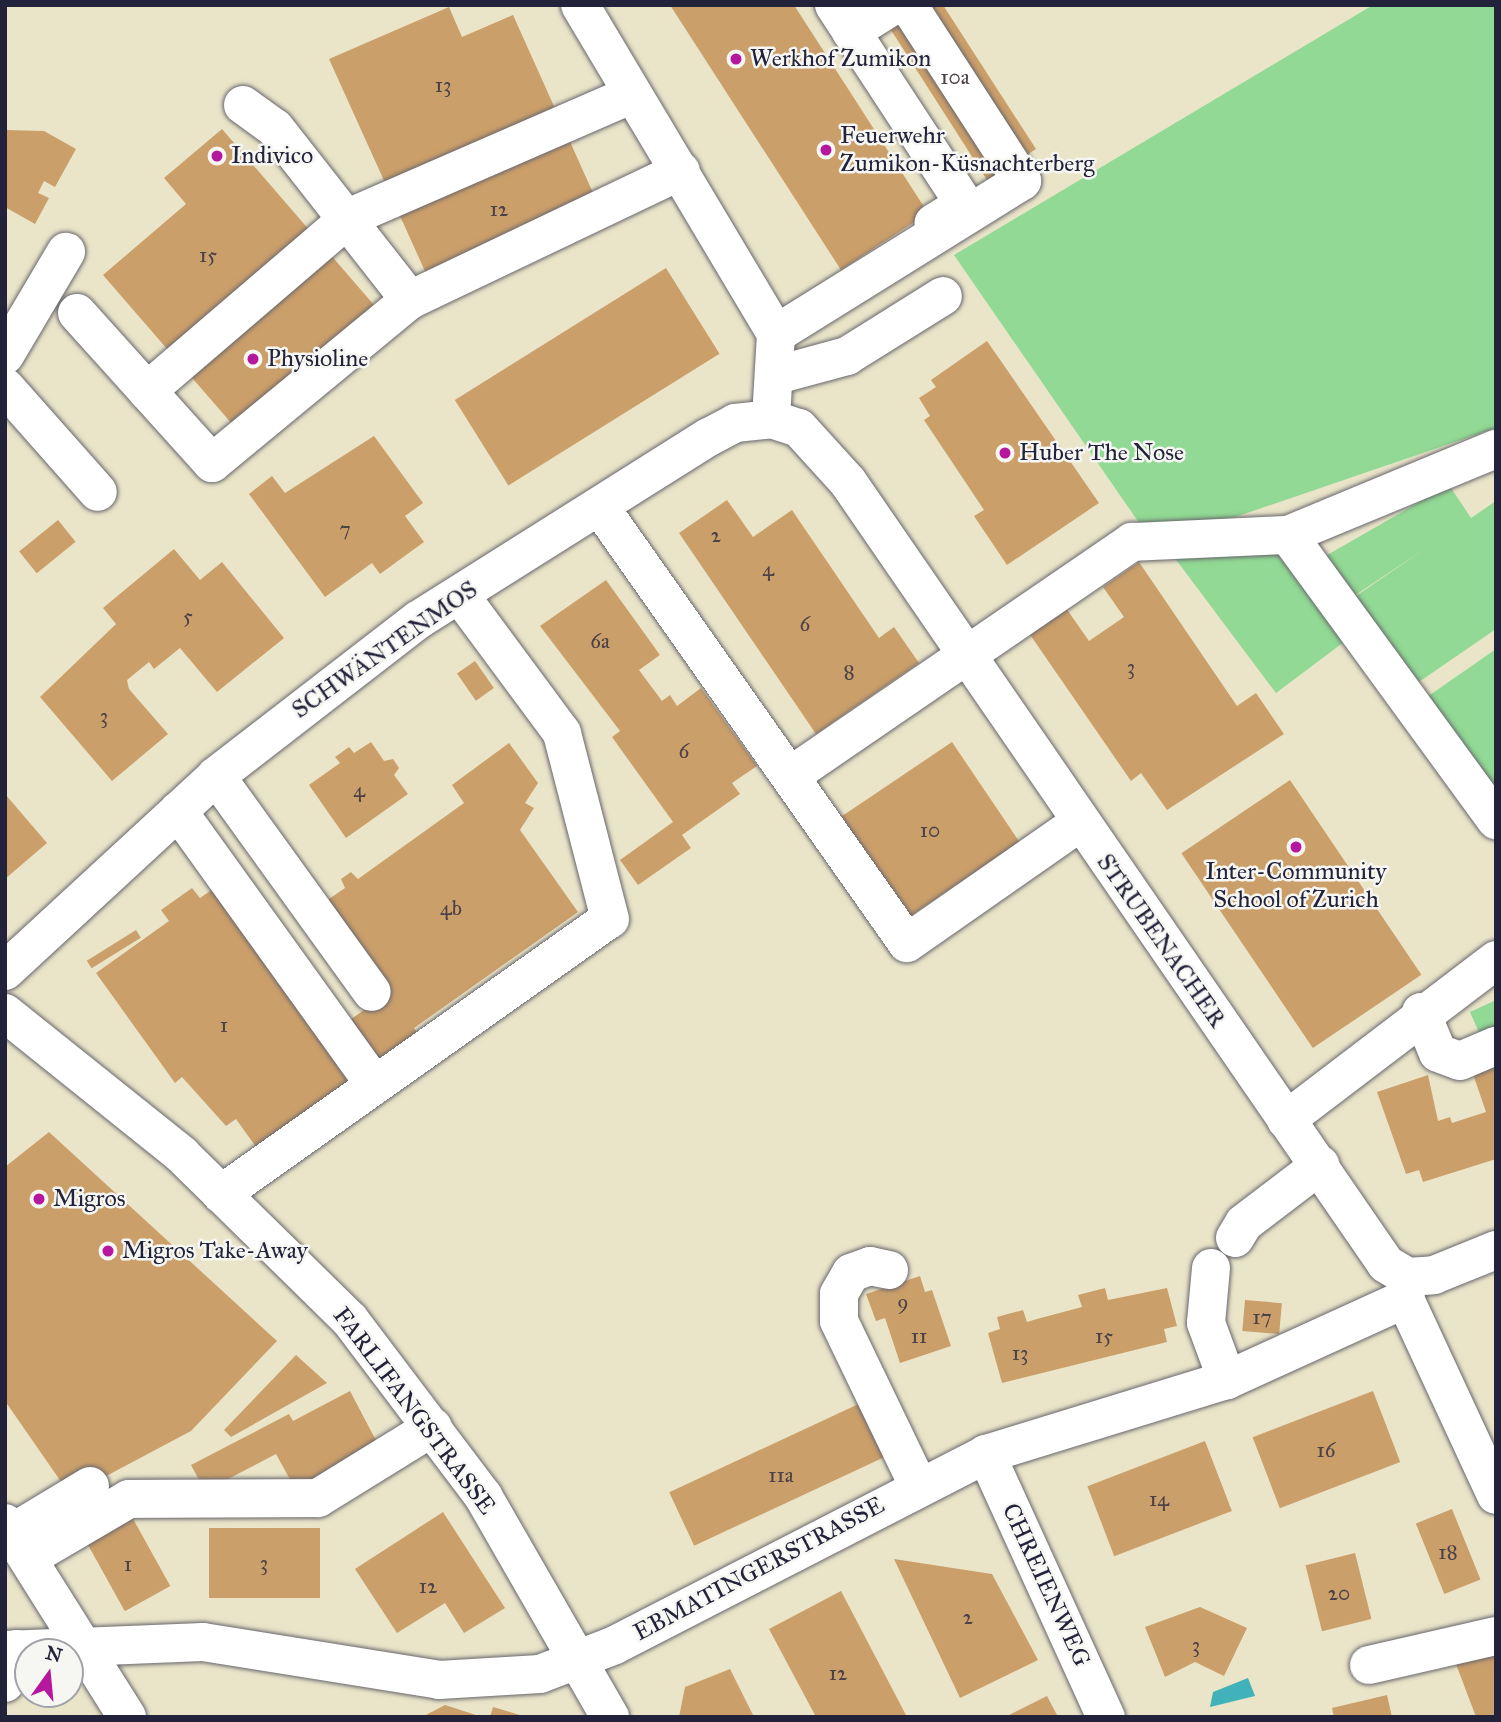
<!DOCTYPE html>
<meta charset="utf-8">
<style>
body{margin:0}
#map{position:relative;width:1501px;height:1722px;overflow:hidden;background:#eae5c9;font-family:"IM FELL Great Primer",serif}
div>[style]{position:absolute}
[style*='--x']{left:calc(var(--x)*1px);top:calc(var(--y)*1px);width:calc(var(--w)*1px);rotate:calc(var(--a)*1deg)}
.green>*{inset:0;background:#91d994}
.water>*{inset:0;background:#41b2b9}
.building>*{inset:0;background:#cb9f6a;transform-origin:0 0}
.roads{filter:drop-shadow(0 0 2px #68666d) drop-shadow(0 0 2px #68666d)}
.minor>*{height:38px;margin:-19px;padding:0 19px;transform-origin:19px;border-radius:19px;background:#fff}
.dots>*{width:19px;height:19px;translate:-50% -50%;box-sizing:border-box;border:4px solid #f6f6f2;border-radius:50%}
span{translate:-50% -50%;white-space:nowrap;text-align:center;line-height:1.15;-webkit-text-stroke:5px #f6f6f2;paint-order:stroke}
.number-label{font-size:21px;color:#4c4147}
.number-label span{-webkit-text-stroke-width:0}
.poi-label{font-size:24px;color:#22223b}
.left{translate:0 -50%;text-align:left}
.street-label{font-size:24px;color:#22223b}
.frame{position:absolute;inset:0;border:7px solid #22223b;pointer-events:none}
.north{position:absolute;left:14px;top:1638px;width:70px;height:70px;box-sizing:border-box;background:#f6f6f2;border:2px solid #a1a1a9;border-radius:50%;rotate:15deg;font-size:19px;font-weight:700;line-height:28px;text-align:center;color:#22223b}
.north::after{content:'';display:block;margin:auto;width:24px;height:32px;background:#b5179e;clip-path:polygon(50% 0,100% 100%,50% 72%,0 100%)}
</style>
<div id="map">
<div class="green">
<div style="clip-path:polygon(1373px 5px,1496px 5px,1496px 428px,1206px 527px,1144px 530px,954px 255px)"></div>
<div style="clip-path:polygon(1449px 485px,1471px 518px,1496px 501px,1496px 629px,1413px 686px,1353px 598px,1429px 546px,1348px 600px,1322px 558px)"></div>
<div style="clip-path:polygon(1270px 544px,1344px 642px,1276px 693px,1168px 549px)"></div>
<div style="clip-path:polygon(1496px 649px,1496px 795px,1427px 697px)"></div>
<div style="clip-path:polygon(1496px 1000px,1496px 1030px,1481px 1037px,1470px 1012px)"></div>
</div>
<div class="water">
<div style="clip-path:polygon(1248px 1678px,1255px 1696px,1210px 1707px,1213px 1692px)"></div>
</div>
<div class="building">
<div style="clip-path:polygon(670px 5px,794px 5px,928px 213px,841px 270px)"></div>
<div style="clip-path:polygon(875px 5px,943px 5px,1036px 149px,987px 180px)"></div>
<div style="clip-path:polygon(449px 7px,462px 37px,513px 15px,598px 204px,429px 280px,329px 59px)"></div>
<div style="clip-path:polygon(222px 129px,380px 312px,239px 432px,103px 275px,186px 204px,164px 178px)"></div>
<div style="clip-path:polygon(7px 130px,44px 131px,76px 149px,55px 187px,44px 181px,38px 193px,49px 198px,35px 224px,5px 207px)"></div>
<div style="left:666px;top:268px;width:101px;height:249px;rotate:58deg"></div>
<div style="clip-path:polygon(987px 341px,1099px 503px,1007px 565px,974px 516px,984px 510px,924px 420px,930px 416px,919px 398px,936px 387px,931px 380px)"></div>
<div style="clip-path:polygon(374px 436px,423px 503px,405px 516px,424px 542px,380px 574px,372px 563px,325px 597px,249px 494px,272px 476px,285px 493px)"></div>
<div style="clip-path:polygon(727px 500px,753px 537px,792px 510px,879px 638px,894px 627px,919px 663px,816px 734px,679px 533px)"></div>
<div style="left:58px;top:520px;width:28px;height:50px;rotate:51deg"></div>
<div style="clip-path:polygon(174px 549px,200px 580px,222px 562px,284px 638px,217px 692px,180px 648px,154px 669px,149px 662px,127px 680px,129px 689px,168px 734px,112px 781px,40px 697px,116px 624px,103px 608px)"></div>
<div style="clip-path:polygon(1139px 562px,1237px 706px,1256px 693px,1284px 734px,1167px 810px,1141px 773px,1131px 781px,1022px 623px,1059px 598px,1089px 641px,1124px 617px,1103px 587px)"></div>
<div style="clip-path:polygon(606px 580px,660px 655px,639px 670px,662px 701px,670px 695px,677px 706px,701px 688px,757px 766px,732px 783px,740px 794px,682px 835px,691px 848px,638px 885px,620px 860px,673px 822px,612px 737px,620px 731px,540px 626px)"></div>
<div style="left:475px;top:661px;width:33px;height:22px;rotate:55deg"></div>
<div style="clip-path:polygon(371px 742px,384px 761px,393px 759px,399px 768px,394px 775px,408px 794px,346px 838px,309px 785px,340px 763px,335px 757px,349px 747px,354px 753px)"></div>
<div style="left:952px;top:742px;width:121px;height:136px;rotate:56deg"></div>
<div style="clip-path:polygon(509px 743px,538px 783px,525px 803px,534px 808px,520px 830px,578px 912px,414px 1028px,423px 1041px,379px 1073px,344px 1024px,387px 994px,323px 903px,345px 888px,341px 879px,351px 872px,358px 879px,464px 803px,452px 785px)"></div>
<div style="left:1290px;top:780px;width:235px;height:131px;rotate:56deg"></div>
<div style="clip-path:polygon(5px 794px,47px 843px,5px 879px)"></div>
<div style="clip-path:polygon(216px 887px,352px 1078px,256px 1147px,236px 1119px,226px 1126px,182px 1077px,175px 1083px,96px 973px,169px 921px,161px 910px,192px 888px,200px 898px)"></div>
<div style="left:136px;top:930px;width:9px;height:58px;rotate:58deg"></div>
<div style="clip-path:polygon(1496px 1063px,1496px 1159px,1423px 1182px,1419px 1170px,1406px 1174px,1377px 1092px,1428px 1075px,1438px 1121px,1450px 1117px,1452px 1123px,1486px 1112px,1472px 1071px)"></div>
<div style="clip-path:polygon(49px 1132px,277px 1341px,191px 1431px,93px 1483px,64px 1486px,5px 1401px,5px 1167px)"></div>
<div style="clip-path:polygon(920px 1276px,925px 1292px,932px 1290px,951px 1346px,900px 1363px,885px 1318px,876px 1321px,866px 1294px)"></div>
<div style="clip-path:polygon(1105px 1288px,1108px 1300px,1167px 1288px,1177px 1326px,1164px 1329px,1167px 1342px,1002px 1383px,988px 1333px,1000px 1329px,997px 1317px,1023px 1310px,1027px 1322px,1037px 1319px,1082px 1307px,1078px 1295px)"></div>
<div style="left:1245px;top:1300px;width:37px;height:31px;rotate:5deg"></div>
<div style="clip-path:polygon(296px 1355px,327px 1383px,231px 1437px,224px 1430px)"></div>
<div style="clip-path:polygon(350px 1391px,381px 1450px,298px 1494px,276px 1454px,205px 1491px,191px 1465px,289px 1414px,293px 1421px)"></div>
<div style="left:1373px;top:1391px;width:76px;height:129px;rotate:69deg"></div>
<div style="left:865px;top:1401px;width:59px;height:216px;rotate:65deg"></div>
<div style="left:1205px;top:1441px;width:75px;height:126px;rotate:69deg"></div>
<div style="left:1452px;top:1509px;width:76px;height:39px;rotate:68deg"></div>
<div style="clip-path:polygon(443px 1512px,505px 1608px,464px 1633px,445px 1603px,397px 1633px,355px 1569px)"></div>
<div style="left:132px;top:1517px;width:79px;height:52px;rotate:61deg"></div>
<div style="left:209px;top:1528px;width:111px;height:70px"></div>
<div style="left:1355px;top:1553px;width:68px;height:51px;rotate:76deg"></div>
<div style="clip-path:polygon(894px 1559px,992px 1574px,1038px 1660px,960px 1698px)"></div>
<div style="clip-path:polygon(841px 1591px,907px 1717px,816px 1717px,769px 1629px)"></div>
<div style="clip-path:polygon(1200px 1607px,1247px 1628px,1224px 1676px,1195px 1662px,1165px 1677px,1145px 1627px)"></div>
<div style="clip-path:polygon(1496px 1649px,1496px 1717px,1476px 1717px,1456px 1664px)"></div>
<div style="clip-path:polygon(730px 1669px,754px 1717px,679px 1717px,685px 1687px)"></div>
<div style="clip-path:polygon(1387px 1695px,1392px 1717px,1334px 1717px,1332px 1708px)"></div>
<div style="clip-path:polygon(1047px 1696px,1058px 1717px,1005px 1717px)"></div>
<div style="clip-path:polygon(445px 1705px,479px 1716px,479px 1717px,422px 1717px)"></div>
<div style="clip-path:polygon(493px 1707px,523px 1716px,523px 1717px,490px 1717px)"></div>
</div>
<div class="roads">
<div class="minor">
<div style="--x:580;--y:5;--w:383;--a:59.2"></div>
<div style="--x:776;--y:334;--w:85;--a:93.4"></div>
<div style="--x:834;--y:5;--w:238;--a:56.8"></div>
<div style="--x:964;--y:204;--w:36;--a:148"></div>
<div style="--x:851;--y:32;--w:51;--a:-32.1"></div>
<div style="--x:243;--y:105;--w:39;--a:36"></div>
<div style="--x:275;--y:128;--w:219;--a:51.9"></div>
<div style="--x:77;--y:313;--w:202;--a:48"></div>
<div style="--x:212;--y:463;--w:256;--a:-39.5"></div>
<div style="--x:410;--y:300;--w:300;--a:-25.5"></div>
<div style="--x:776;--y:334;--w:290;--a:-31.9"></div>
<div style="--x:1022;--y:181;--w:210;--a:-122.9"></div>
<div style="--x:5;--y:355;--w:120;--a:-59.4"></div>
<div style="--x:777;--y:375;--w:73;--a:-15.2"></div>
<div style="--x:847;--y:356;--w:113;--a:-32"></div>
<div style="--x:5;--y:387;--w:140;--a:48.5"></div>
<div style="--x:147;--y:391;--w:267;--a:-40.6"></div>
<div style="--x:350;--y:217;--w:306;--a:-23.5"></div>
<div style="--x:600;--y:507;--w:533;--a:54.85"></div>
<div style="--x:907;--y:943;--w:210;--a:-34.9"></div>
<div style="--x:1288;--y:535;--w:353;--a:53.9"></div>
<div style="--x:793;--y:774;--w:411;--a:-34.4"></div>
<div style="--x:1132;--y:542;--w:156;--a:-2.6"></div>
<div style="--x:1288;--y:535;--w:225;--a:-22.5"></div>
<div style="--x:216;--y:776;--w:266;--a:54.2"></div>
<div style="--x:178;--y:811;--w:337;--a:54.3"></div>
<div style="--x:5;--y:971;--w:287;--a:-42.7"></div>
<div style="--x:216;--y:776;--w:255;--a:-37.7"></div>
<div style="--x:418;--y:620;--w:344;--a:-32.2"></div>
<div style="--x:709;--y:437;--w:30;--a:-28"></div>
<div style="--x:735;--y:423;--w:36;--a:-6"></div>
<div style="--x:771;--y:419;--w:29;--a:18"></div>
<div style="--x:799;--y:428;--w:73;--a:47.8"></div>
<div style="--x:848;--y:482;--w:949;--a:55.47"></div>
<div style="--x:1386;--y:1264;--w:26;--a:31"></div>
<div style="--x:1421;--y:1012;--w:44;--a:67.5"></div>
<div style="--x:1438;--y:1053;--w:23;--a:20"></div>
<div style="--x:1460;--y:1061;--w:39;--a:-23"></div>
<div style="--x:5;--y:1013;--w:227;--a:38.7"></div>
<div style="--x:182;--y:1155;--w:235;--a:44.5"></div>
<div style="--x:350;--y:1320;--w:221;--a:52.9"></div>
<div style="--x:483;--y:1496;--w:255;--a:60.1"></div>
<div style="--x:1286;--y:1120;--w:264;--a:-37.3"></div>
<div style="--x:221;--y:1194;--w:476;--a:-35.3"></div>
<div style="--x:610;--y:919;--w:192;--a:-104.5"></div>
<div style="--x:562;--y:733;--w:172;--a:-126.5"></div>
<div style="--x:1235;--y:1238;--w:17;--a:-59"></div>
<div style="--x:1244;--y:1223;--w:96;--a:-37.3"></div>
<div style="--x:1211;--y:1268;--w:55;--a:95.2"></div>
<div style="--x:1206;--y:1323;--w:61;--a:69.8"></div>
<div style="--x:889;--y:1270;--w:19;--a:-168"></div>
<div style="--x:870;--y:1266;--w:20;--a:160"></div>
<div style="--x:851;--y:1273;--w:24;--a:120"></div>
<div style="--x:839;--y:1294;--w:27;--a:90"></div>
<div style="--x:839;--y:1321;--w:182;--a:64.3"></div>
<div style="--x:1408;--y:1277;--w:22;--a:98"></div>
<div style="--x:1405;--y:1299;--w:216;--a:65.1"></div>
<div style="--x:1408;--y:1277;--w:26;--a:-4"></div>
<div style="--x:1434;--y:1275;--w:67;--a:-22"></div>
<div style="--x:986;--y:1454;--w:289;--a:65.5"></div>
<div style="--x:5;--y:1523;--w:229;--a:57.8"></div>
<div style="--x:12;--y:1533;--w:91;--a:-31.1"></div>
<div style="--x:28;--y:1558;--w:117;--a:-30.3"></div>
<div style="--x:129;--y:1499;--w:189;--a:-0.3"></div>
<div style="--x:318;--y:1498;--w:135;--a:-31.7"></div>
<div style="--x:5;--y:1650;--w:198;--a:-2.3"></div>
<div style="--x:203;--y:1642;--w:239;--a:9.1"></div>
<div style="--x:439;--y:1680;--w:101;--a:-3.4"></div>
<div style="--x:540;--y:1674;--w:80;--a:-21.1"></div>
<div style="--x:615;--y:1645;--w:417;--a:-27.2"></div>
<div style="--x:986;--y:1454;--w:252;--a:-17.1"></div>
<div style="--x:1227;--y:1380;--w:196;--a:-24.5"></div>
<div style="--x:1369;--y:1665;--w:130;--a:-12.9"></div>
<div style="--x:5;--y:1683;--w:36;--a:-71"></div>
</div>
</div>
<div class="dots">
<div style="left:736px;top:59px;background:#b5179e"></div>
<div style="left:826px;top:150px;background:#b5179e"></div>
<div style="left:217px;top:156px;background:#b5179e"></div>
<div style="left:253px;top:359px;background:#b5179e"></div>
<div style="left:1005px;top:453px;background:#b5179e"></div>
<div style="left:1296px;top:847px;background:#b5179e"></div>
<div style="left:39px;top:1199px;background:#b5179e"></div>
<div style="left:108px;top:1251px;background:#b5179e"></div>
</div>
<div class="number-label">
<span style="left:955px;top:77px">10a</span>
<span style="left:443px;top:85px">13</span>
<span style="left:499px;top:209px">12</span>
<span style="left:208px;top:255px">15</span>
<span style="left:345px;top:529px">7</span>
<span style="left:716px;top:535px">2</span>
<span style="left:768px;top:569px">4</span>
<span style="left:188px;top:616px">5</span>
<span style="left:805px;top:624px">6</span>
<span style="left:600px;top:641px">6a</span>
<span style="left:1131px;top:667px">3</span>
<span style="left:849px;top:672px">8</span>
<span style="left:104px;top:716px">3</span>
<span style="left:684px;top:751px">6</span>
<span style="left:359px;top:790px">4</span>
<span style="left:930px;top:830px">10</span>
<span style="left:451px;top:908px">4b</span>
<span style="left:224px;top:1025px">1</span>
<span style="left:903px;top:1302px">9</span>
<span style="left:1262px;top:1317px">17</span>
<span style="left:919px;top:1336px">11</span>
<span style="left:1104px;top:1336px">15</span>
<span style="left:1020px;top:1353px">13</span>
<span style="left:1326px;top:1450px">16</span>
<span style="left:781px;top:1475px">11a</span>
<span style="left:1159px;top:1499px">14</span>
<span style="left:1448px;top:1552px">18</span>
<span style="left:264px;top:1563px">3</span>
<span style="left:128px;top:1564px">1</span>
<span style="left:428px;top:1586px">12</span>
<span style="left:1339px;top:1593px">20</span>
<span style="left:968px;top:1617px">2</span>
<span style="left:1196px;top:1645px">3</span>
<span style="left:838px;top:1673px">12</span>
</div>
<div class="poi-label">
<span class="left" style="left:750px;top:59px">Werkhof Zumikon</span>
<span class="left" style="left:840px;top:150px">Feuerwehr<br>Zumikon-Küsnachterberg</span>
<span class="left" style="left:231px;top:156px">Indivico</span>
<span class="left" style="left:267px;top:359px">Physioline</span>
<span class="left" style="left:1019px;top:453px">Huber The Nose</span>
<span style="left:1296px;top:886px">Inter-Community<br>School of Zurich</span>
<span class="left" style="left:53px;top:1199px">Migros</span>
<span class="left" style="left:122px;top:1251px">Migros Take-Away</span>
</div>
<div class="street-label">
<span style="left:385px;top:650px;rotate:-35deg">SCHWÄNTENMOS</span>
<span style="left:1161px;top:941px;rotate:55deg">STRUBENACHER</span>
<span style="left:414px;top:1411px;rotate:53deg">FARLIFANGSTRASSE</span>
<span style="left:759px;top:1569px;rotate:-28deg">EBMATINGERSTRASSE</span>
<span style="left:1046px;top:1585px;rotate:65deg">CHREIENWEG</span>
</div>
<div class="frame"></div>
<div class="north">N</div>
</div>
